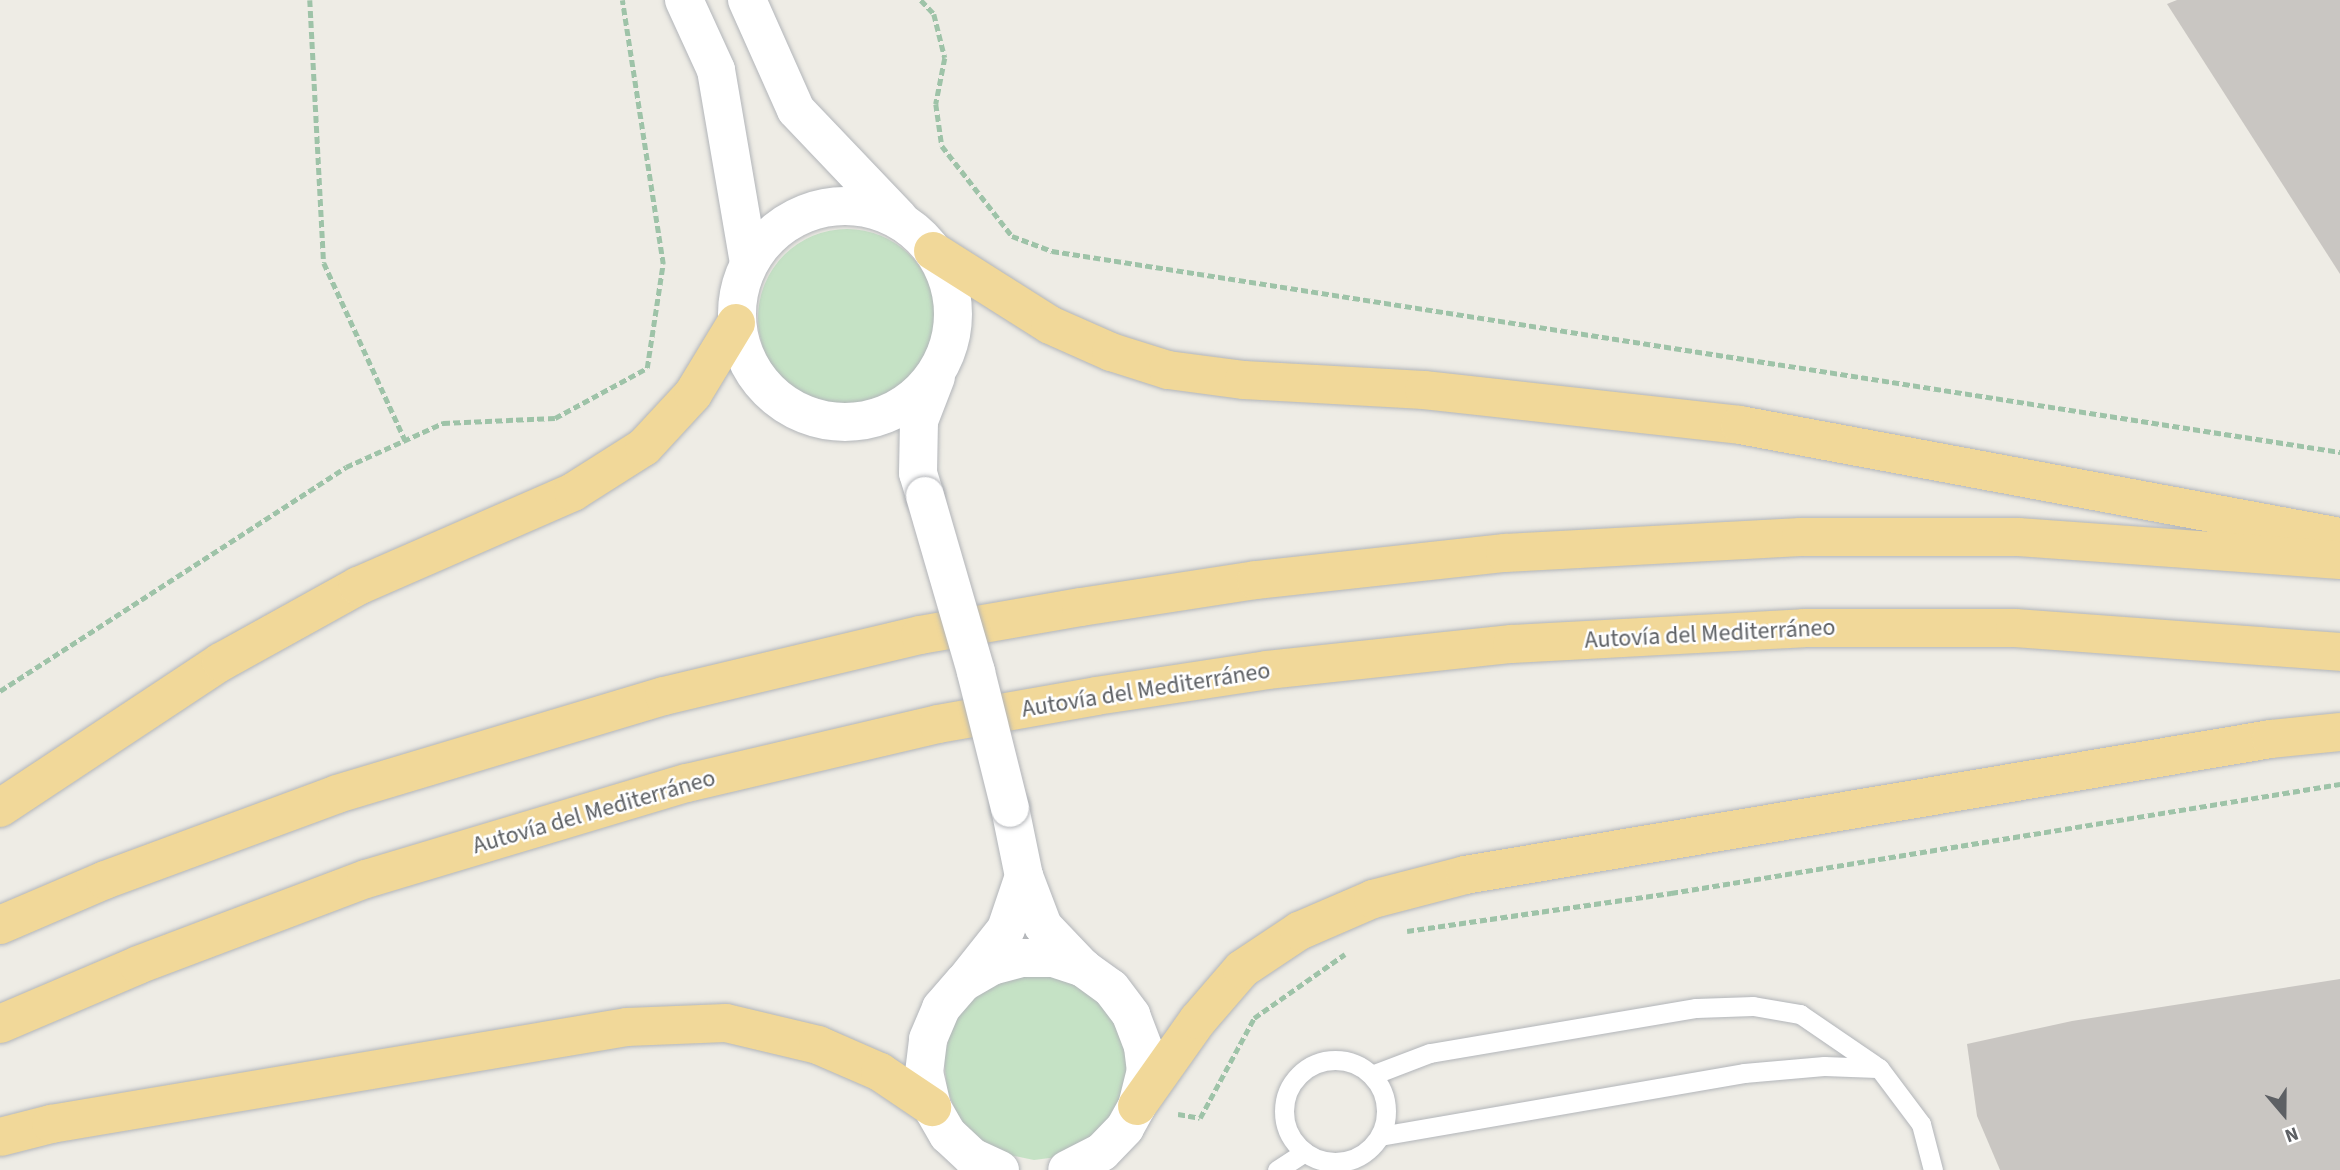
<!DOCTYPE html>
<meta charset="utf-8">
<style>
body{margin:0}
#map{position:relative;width:2340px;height:1170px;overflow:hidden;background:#eeece5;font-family:"Source Sans 3",sans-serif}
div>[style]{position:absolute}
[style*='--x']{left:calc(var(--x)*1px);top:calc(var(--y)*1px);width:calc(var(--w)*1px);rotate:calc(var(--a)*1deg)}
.green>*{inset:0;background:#c5e2c5}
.round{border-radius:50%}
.building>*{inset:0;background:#c9c6c2}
.path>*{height:4.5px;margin-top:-2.25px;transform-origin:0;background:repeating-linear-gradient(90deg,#9ec3a8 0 7px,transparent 0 10.5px)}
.roads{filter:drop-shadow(0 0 2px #b2b5b9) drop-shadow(0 0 2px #b2b5b9)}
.lane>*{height:19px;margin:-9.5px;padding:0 9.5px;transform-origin:9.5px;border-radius:9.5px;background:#fff}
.lane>.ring{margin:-9.5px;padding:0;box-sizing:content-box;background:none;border:19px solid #fff;border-radius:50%}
.secondary>*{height:38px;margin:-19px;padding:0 19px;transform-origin:19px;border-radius:19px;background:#fff}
.secondary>.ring{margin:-19px;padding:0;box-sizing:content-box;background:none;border:38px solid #fff;border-radius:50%}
.highway>*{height:38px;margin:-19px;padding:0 19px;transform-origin:19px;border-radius:19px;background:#f1d899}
.bridges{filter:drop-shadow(0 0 2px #b2b4b8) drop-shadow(0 0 2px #b2b4b8)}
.secondary-bridge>*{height:38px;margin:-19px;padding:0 19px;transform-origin:19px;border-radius:19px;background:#fff}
span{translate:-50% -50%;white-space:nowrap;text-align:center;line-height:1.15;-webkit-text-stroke:5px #fff;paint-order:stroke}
.street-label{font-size:24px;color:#5d6064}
.north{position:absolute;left:2249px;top:1079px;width:70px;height:70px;-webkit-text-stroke:5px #fff;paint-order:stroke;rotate:160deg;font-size:19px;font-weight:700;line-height:28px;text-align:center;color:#5d6064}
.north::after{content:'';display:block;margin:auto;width:24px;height:32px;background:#5d6064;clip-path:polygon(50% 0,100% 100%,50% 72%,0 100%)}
</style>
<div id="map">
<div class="green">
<div class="round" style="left:758px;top:229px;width:178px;height:178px"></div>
<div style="clip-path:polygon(1051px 973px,1107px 1002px,1132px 1059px,1116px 1120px,1065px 1156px,1034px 1160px,1005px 1154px,979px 1139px,958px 1117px,947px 1089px,944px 1059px,951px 1029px,967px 1004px,991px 985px,1019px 974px)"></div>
</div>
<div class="building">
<div style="clip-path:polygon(2177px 0,2340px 0,2340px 274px,2167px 4px)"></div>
<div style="clip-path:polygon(2340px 979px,2340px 1170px,2000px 1170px,1977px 1116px,1967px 1044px,2072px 1021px)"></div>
</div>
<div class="path">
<div style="--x:310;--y:0;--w:263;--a:87"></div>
<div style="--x:324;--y:263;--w:195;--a:65.4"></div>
<div style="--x:921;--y:0;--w:19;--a:47"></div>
<div style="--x:934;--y:14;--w:45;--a:76"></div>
<div style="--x:945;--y:58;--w:47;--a:101.1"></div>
<div style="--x:936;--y:104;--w:42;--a:81.9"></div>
<div style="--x:942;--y:146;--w:114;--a:52.1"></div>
<div style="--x:1012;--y:236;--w:43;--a:20.6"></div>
<div style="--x:1052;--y:251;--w:1304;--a:8.87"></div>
<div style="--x:0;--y:691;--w:412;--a:-32.9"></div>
<div style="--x:346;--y:467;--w:107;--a:-24.4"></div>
<div style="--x:443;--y:423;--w:112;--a:-2.6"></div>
<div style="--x:555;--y:418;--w:105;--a:-28.5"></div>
<div style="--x:647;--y:368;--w:105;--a:-81.3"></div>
<div style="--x:663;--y:264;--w:267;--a:-98.8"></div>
<div style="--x:1407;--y:931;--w:267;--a:-8.2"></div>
<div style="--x:1671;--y:893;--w:678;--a:-9.25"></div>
<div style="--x:1178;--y:1114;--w:22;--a:10"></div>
<div style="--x:1200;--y:1118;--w:114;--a:-61.6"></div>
<div style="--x:1254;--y:1018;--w:111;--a:-35.1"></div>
</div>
<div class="roads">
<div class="lane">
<div class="ring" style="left:1284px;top:1060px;width:83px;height:83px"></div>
<div style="--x:1372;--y:1075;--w:62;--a:-20.8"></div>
<div style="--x:1430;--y:1053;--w:270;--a:-9.6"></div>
<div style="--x:1696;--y:1008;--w:57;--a:-2"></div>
<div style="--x:1753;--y:1006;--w:48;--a:9.7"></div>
<div style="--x:1800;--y:1014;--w:96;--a:34.4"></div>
<div style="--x:1879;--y:1068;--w:70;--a:53.1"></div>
<div style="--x:1921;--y:1124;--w:48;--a:75.4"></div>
<div style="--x:1380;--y:1136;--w:369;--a:-9.8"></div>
<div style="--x:1744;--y:1073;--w:80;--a:-5"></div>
<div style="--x:1824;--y:1066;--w:53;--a:2.2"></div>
<div style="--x:1277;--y:1170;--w:33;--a:-33"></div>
</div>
<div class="secondary">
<div style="--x:684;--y:0;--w:77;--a:65.4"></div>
<div style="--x:716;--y:70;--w:196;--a:80.3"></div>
<div style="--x:747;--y:0;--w:120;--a:66"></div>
<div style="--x:796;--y:110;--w:149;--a:46.4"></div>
<div class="ring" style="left:737px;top:206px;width:178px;height:178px"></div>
<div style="--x:925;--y:496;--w:24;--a:-107"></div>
<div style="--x:918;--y:473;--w:52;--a:-88.9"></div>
<div style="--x:919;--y:421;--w:47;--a:-68.9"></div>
<div style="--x:1010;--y:808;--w:69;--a:78.4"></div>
<div style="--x:1024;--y:876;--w:53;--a:69.2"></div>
<div style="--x:1043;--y:926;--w:58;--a:46.4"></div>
<div style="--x:968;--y:977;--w:61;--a:-51.6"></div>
<div style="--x:1006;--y:929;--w:56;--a:-71.2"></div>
<div style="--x:1000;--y:1170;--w:31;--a:-155"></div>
<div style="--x:972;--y:1157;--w:33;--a:-137"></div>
<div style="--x:948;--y:1135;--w:32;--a:-120"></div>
<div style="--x:932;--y:1107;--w:35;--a:-103"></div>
<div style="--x:924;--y:1073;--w:34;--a:-83"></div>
<div style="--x:928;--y:1039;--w:34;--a:-67"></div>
<div style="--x:941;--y:1008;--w:35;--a:-49"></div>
<div style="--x:964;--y:982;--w:32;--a:-30"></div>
<div style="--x:992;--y:966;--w:31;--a:-15"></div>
<div style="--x:1022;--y:958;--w:31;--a:0"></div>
<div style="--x:1053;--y:958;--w:32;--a:18"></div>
<div style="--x:1083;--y:968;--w:34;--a:36"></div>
<div style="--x:1111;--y:988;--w:34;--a:53"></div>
<div style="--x:1131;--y:1015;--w:34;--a:69"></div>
<div style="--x:1143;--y:1047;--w:23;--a:83"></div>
<div style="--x:1146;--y:1070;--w:37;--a:104"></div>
<div style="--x:1137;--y:1106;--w:25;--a:119"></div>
<div style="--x:1125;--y:1128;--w:33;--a:134"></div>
<div style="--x:1102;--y:1152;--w:39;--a:153"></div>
</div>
<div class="highway">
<div style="--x:933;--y:251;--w:138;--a:32.3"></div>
<div style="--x:1050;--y:325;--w:67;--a:23.9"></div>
<div style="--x:1111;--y:352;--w:60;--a:17.5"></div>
<div style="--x:1168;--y:370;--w:77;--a:7.5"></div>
<div style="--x:1244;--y:380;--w:180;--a:3.2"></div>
<div style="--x:1424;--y:390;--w:318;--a:6.3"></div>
<div style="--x:1740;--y:425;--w:610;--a:10.57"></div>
<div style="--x:0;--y:808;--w:265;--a:-33.5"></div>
<div style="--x:221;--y:662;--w:157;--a:-29"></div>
<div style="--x:358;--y:586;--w:235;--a:-23.6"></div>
<div style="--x:573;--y:492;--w:84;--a:-32.4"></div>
<div style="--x:644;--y:447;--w:72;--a:-47.2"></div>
<div style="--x:693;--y:394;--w:83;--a:-58.8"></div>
<div style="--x:0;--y:925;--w:114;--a:-23.2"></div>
<div style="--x:105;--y:880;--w:247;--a:-20.3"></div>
<div style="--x:337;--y:794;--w:341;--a:-16.7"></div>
<div style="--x:664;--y:696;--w:263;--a:-13.4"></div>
<div style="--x:920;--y:635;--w:163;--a:-9.9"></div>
<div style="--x:1081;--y:607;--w:177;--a:-8.8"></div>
<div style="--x:1256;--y:580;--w:250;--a:-6.2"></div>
<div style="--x:1505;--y:553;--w:296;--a:-3.1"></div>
<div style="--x:1801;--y:537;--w:217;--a:0"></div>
<div style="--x:2018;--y:537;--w:323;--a:4.1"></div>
<div style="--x:0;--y:1024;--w:150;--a:-23.1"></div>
<div style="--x:138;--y:965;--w:244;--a:-20.7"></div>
<div style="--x:366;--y:879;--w:335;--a:-16.7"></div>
<div style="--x:687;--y:783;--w:258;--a:-13.2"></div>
<div style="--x:938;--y:724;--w:160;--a:-10"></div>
<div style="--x:1096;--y:696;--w:173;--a:-8.6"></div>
<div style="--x:1267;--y:670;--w:246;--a:-6.1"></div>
<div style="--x:1512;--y:644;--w:292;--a:-3.1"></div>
<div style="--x:1804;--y:628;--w:211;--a:0"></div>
<div style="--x:2015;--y:628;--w:326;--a:4.2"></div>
<div style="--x:1137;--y:1106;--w:105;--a:-54.7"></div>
<div style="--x:1198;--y:1020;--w:67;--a:-49.2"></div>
<div style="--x:1242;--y:969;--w:69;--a:-33.7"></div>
<div style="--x:1299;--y:931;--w:81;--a:-23.4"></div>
<div style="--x:1373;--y:899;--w:95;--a:-14.6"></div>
<div style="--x:1465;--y:875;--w:817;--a:-9.58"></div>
<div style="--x:2271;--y:739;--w:69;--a:-5.8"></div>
<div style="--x:0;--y:1137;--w:53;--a:-14.3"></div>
<div style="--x:51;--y:1124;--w:584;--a:-9.56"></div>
<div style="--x:627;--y:1027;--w:99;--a:-2.3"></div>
<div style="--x:726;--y:1023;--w:95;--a:13.4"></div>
<div style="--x:818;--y:1045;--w:68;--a:23.5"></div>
<div style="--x:880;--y:1072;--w:63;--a:33.9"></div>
</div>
</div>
<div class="bridges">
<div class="secondary-bridge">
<div style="--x:925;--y:496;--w:183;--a:73.8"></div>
<div style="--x:976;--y:672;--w:140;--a:76"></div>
</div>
</div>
<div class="street-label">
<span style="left:1710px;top:634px;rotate:-3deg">Autovía del Mediterráneo</span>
<span style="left:1146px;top:690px;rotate:-9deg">Autovía del Mediterráneo</span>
<span style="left:594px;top:812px;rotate:-16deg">Autovía del Mediterráneo</span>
</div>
<div class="north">N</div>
</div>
